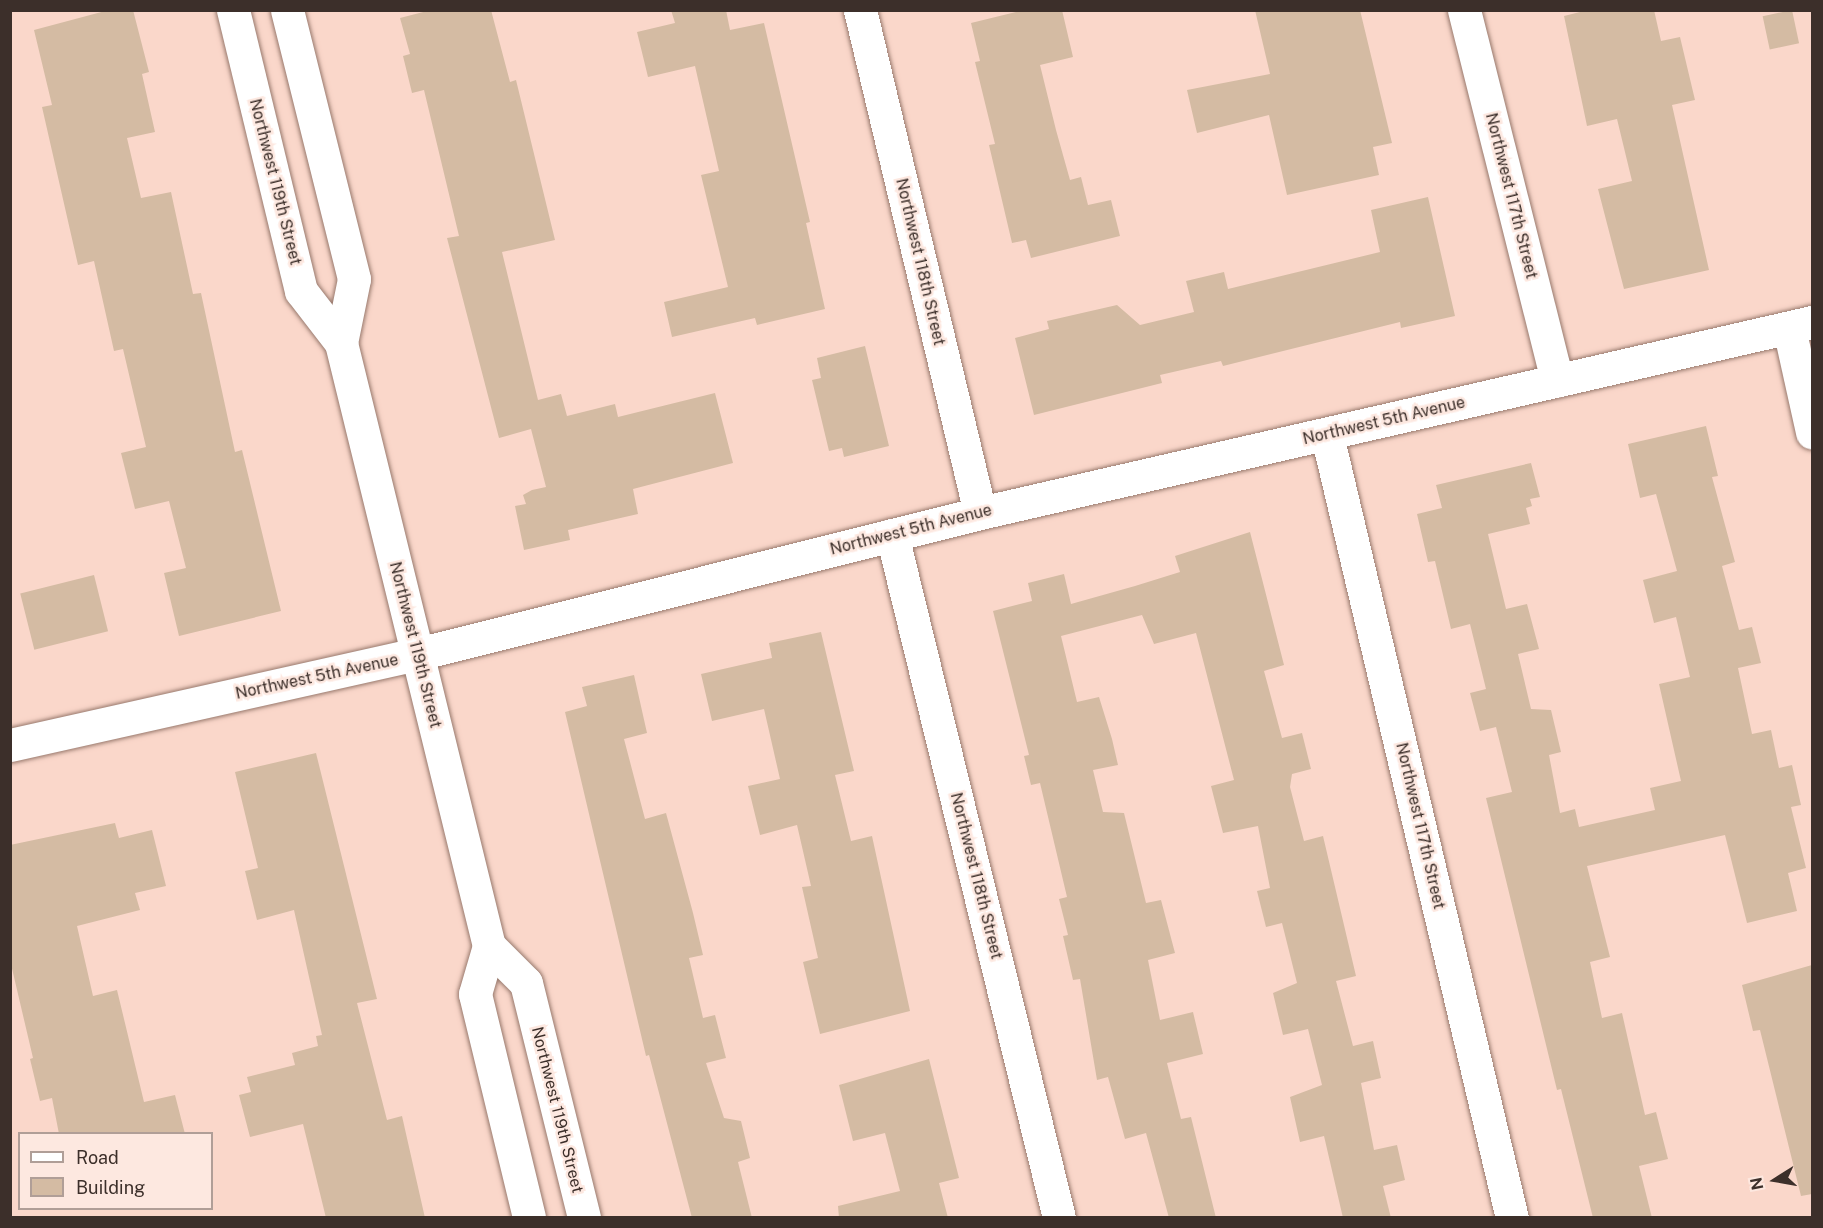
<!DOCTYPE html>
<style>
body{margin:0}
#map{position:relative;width:1823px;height:1228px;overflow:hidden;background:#fad7ca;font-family:"Public Sans",sans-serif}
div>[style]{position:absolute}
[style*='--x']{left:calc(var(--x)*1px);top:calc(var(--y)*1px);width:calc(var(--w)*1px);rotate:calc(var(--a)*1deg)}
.building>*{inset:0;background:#d4bba3;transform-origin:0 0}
.roads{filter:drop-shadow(0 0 2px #98796d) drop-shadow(0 0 2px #98796d)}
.minor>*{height:33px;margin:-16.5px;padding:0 16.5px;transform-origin:16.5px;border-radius:16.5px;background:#fff}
.secondary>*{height:33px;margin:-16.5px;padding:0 16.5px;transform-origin:16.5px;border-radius:16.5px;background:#fff}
span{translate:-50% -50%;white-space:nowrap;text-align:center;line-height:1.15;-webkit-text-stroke:5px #fde8e0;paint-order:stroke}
.street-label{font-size:16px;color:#3c2f2a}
.frame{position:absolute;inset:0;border:12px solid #3c2f2a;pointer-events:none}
.legend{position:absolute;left:18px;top:1132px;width:195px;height:78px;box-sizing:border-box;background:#fde8e0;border:2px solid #b09e97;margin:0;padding:8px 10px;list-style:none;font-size:18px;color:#3c2f2a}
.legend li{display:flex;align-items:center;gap:12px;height:30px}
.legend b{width:30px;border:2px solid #b09e97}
.north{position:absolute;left:1745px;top:1150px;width:60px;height:60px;-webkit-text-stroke:4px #fde8e0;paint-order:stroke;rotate:259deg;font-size:16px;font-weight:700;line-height:24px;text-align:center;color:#3c2f2a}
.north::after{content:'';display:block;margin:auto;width:21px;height:27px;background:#3c2f2a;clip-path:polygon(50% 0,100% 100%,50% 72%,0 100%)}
</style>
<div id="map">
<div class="building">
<div style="clip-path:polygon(109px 10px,133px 10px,149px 72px,142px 74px,155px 132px,127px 138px,141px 198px,171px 192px,193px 294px,201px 293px,235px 452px,242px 450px,281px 611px,179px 636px,164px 573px,186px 568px,169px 501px,135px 509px,121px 453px,146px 447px,123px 349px,114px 351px,94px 261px,78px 265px,42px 107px,52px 105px,34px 30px)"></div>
<div style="clip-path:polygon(431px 10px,491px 10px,510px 82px,516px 80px,555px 240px,502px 252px,538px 400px,561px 394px,567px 416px,615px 404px,618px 417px,715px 393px,733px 463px,633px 489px,638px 514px,568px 530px,570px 540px,524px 550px,515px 506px,526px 504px,523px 495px,532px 490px,546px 487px,531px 429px,499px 438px,447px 238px,459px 236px,424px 90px,412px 93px,403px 56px,410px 54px,400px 18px)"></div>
<div style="clip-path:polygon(671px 10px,726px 10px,730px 30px,764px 23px,810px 222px,806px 223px,825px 309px,757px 325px,755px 318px,672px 337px,664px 302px,728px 287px,701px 175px,719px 171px,695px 66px,648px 77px,637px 32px,675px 23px)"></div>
<div style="clip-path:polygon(1024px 10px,1062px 10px,1073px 57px,1040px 65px,1056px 130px,1070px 180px,1081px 177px,1088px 205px,1111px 200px,1120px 236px,1031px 258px,1026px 240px,1012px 243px,989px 145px,995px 144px,975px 62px,980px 61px,971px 23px)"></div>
<div style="clip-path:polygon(1255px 10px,1360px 10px,1392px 143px,1373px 147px,1379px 175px,1287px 195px,1269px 115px,1197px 133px,1187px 90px,1270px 74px)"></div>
<div style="clip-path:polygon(1588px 10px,1654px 10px,1661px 41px,1680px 37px,1695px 100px,1672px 105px,1709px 270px,1624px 289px,1598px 189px,1632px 181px,1617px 119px,1587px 126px,1564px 16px)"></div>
<div style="left:1792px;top:10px;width:34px;height:30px;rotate:78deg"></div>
<div style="clip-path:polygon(1428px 197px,1455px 316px,1401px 328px,1400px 322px,1223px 366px,1221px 361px,1160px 375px,1162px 383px,1034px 415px,1015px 338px,1049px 329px,1047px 321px,1117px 305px,1140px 325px,1194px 312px,1186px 281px,1224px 272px,1228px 289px,1380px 252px,1371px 210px)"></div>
<div style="clip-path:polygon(865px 346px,889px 446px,844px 457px,842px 448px,829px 451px,812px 380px,821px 378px,817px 358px)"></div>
<div style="clip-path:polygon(1706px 426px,1718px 476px,1712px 477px,1735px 562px,1722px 566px,1739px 630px,1752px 627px,1761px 663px,1738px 668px,1752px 734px,1771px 730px,1779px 768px,1792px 765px,1801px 805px,1791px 807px,1806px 868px,1788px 873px,1797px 911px,1747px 923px,1725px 835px,1587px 866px,1610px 957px,1590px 962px,1602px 1018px,1622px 1013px,1645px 1115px,1656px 1112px,1668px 1159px,1639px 1166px,1652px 1218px,1593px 1218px,1561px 1089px,1557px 1090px,1486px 798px,1512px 792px,1496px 727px,1480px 731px,1470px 693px,1486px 689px,1470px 624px,1451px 629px,1435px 561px,1428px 562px,1417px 514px,1442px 508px,1436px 485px,1531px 463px,1540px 497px,1530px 499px,1532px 506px,1526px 508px,1530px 524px,1488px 534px,1506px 609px,1527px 604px,1539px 649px,1518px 654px,1531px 709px,1551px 710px,1561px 752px,1549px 755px,1560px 813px,1575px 809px,1579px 827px,1655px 810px,1650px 788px,1681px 781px,1659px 684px,1690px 677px,1676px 617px,1654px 623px,1643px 580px,1677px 571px,1656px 494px,1640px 498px,1628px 444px)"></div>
<div style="clip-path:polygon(1250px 532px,1284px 665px,1264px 671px,1282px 738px,1302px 733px,1311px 769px,1292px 774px,1290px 787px,1304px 841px,1323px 836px,1356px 976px,1336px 981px,1353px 1046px,1373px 1041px,1381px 1078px,1361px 1083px,1374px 1150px,1397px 1145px,1405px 1180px,1383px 1186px,1391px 1218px,1343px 1218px,1324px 1136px,1300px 1142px,1290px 1097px,1322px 1085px,1308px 1029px,1283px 1035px,1273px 993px,1297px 983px,1282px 923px,1266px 927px,1257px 891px,1270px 888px,1258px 826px,1223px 833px,1211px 786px,1234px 780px,1196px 633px,1154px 644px,1142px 615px,1061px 636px,1077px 702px,1099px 697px,1112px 739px,1118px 765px,1093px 770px,1103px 812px,1124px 813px,1146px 903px,1161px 900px,1175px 953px,1148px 960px,1160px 1020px,1193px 1012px,1203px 1054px,1167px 1063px,1181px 1119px,1191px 1117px,1216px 1218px,1169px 1218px,1146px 1133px,1125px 1139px,1108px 1077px,1097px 1080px,1080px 979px,1073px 980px,1063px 936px,1068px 935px,1059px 899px,1067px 897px,1040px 783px,1031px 785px,1024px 756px,1029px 755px,993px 611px,1032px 601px,1028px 583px,1064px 574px,1071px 604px,1135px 586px,1180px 572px,1175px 556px)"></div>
<div style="left:94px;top:575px;width:58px;height:76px;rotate:76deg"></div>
<div style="clip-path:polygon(821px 632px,854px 771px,835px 775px,851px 841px,872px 836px,910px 1011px,820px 1034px,803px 962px,818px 958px,802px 887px,811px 886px,797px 825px,760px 835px,748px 786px,780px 779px,764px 709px,712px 721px,701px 674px,772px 658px,769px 643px)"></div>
<div style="clip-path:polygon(634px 675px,647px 733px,624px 739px,645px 819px,666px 813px,693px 913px,703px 955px,689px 958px,703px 1018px,715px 1015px,726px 1058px,706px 1063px,724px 1118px,741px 1121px,750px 1158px,738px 1162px,752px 1218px,692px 1218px,649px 1055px,646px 1056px,565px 712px,587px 706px,582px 687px)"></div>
<div style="clip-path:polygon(316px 753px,377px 999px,357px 1003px,387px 1120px,402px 1116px,425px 1218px,326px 1218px,303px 1124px,250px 1137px,239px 1095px,251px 1092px,247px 1077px,295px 1065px,292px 1053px,318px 1046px,316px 1036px,322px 1035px,294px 910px,257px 920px,245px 871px,258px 868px,235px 772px)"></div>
<div style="clip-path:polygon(115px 823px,119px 838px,152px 830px,166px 886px,135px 893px,140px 910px,77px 926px,93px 996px,117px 990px,144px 1102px,175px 1095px,185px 1134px,59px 1134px,52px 1098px,40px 1101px,30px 1059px,33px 1058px,10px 960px,10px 845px)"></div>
<div style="clip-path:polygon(1812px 965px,1812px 1194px,1801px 1196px,1760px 1030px,1753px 1031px,1742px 985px)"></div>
<div style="clip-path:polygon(929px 1059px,959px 1178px,939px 1183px,948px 1218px,839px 1218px,838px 1206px,900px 1191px,885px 1133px,853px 1141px,839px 1085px)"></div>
</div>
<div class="roads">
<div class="minor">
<div style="--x:860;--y:10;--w:517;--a:76.58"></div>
<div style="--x:1464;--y:10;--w:382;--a:75.9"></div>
<div style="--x:1789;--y:328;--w:107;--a:77.5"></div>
<div style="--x:1327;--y:435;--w:805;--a:76.71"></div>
<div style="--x:892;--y:535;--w:703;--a:76.26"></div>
<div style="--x:10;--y:745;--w:418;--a:-12.6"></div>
<div style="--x:418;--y:654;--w:579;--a:-14.08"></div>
<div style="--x:980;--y:513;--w:854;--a:-12.93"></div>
</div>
<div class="secondary">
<div style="--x:233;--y:10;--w:289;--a:76.4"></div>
<div style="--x:301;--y:291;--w:66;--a:52.4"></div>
<div style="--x:341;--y:343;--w:621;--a:76.21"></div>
<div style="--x:489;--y:946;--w:50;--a:106.3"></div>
<div style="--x:475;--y:994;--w:230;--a:76.4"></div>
<div style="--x:287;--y:10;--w:277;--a:76"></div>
<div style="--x:354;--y:279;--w:65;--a:101.5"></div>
<div style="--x:489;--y:946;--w:52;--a:45"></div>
<div style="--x:526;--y:983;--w:242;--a:76.1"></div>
</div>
</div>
<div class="street-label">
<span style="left:275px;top:182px;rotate:76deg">Northwest 119th Street</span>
<span style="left:1511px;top:196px;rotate:76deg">Northwest 117th Street</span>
<span style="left:920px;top:262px;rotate:77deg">Northwest 118th Street</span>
<span style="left:1384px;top:421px;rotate:-13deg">Northwest 5th Avenue</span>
<span style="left:911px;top:530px;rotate:-14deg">Northwest 5th Avenue</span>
<span style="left:415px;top:645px;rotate:76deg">Northwest 119th Street</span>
<span style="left:317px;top:677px;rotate:-12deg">Northwest 5th Avenue</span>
<span style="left:1420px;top:826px;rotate:77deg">Northwest 117th Street</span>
<span style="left:976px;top:876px;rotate:76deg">Northwest 118th Street</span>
<span style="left:557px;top:1110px;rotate:76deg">Northwest 119th Street</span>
</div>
<div class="frame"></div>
<ul class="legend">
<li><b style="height:8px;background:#fff"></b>Road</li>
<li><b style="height:16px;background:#d4bba3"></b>Building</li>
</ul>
<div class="north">N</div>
</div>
